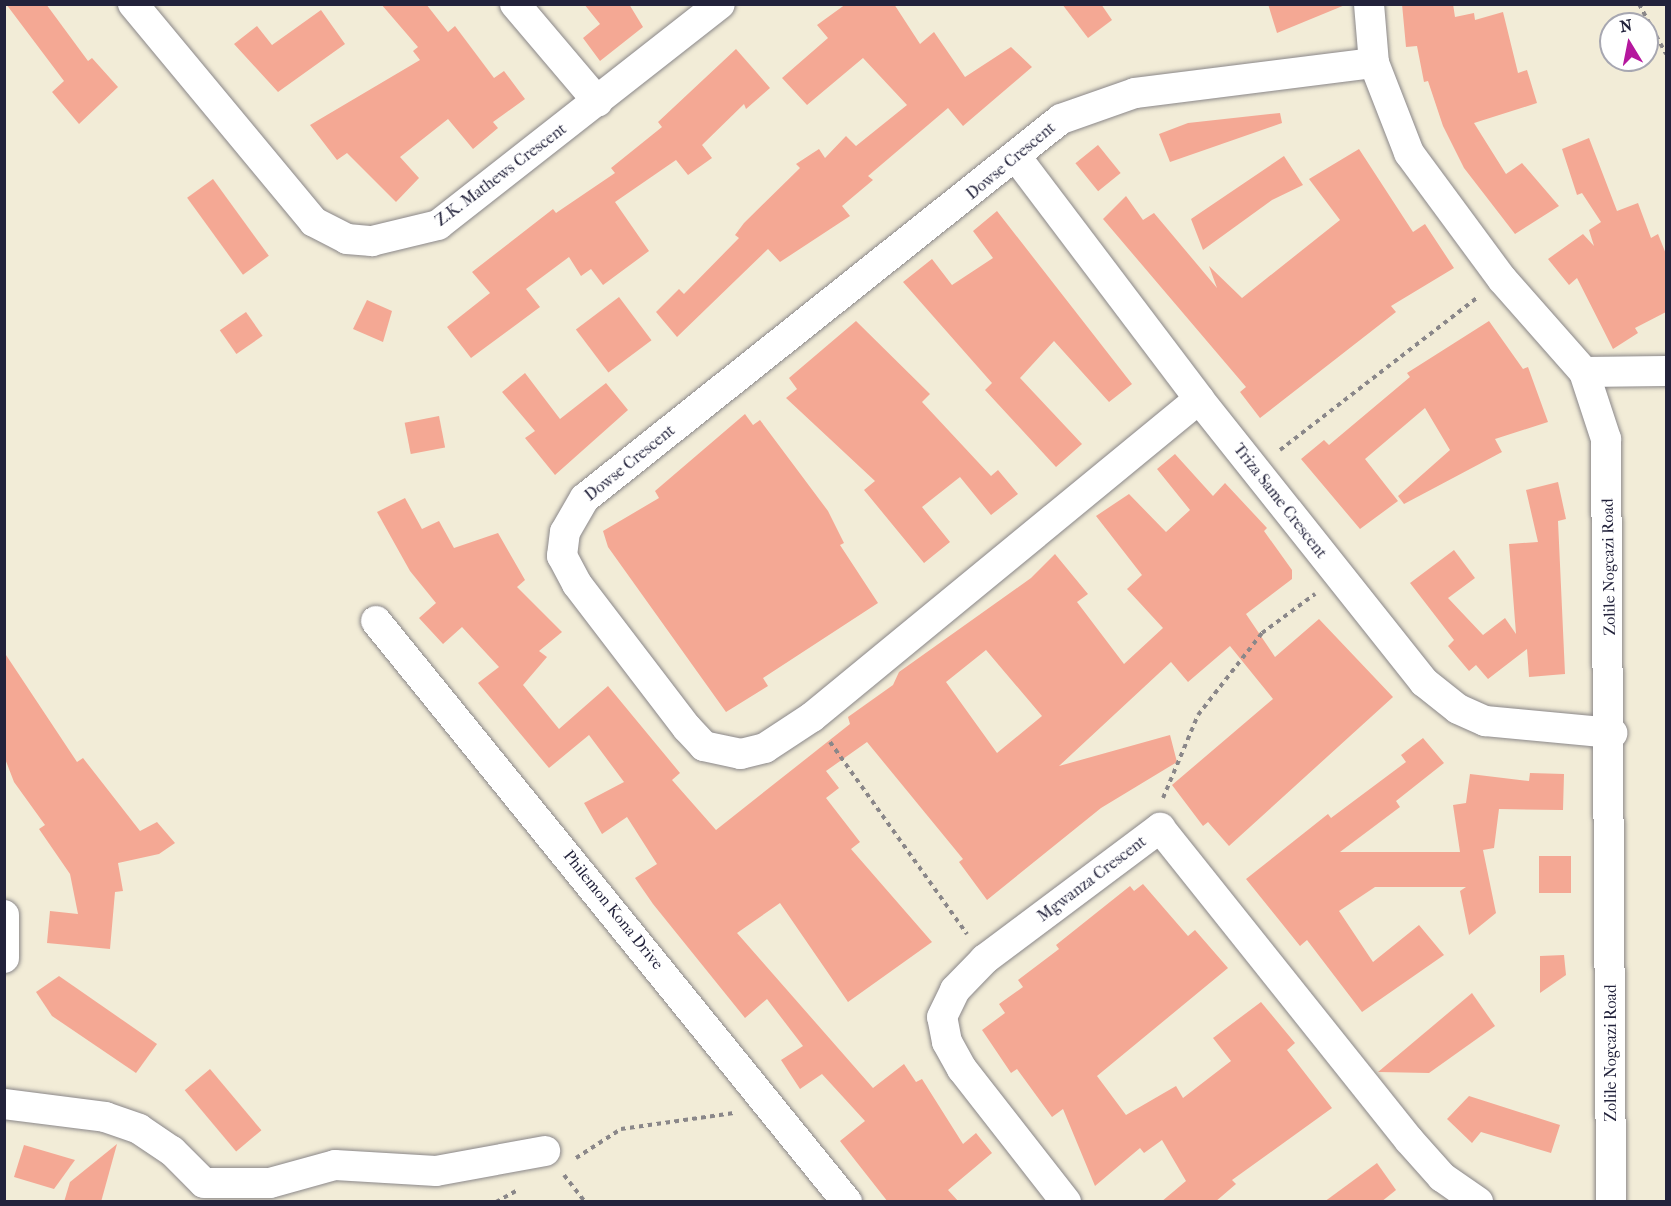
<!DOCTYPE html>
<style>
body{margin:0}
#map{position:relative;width:1671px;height:1206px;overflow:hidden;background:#f2ecd7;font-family:"IM FELL French Canon",serif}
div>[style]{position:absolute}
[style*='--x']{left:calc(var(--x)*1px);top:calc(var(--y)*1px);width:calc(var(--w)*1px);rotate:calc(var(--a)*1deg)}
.building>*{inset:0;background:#f4a894;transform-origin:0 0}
.path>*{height:4px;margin-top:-2px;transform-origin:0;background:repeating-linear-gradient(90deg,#8a8789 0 4.5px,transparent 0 9px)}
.roads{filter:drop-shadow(0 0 2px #8a8789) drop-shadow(0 0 2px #8a8789)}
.street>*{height:30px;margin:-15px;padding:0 15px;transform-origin:15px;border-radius:15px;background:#fff}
span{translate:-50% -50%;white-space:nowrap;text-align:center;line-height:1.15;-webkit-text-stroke:4.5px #fff;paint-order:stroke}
.street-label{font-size:16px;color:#22223b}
.frame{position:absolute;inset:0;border:6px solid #22223b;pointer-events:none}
.north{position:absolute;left:1599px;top:12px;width:60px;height:60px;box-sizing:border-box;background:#fff;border:2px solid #a7a7b1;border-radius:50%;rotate:350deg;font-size:16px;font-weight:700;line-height:24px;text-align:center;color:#22223b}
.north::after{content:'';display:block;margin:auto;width:21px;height:27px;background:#b5179e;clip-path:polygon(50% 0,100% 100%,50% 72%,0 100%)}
</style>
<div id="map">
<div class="building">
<div style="clip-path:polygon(6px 4px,46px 4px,88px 61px,92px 58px,118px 87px,79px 124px,52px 92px,64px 81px)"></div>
<div style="clip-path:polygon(381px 4px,426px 4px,448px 32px,455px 26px,494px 78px,504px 71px,525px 99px,493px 122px,498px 128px,473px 149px,448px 119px,400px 157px,419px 178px,396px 202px,347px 153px,337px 160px,310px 125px,420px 60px,413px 51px,418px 47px)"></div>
<div style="clip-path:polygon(584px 4px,629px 4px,643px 27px,600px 61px,583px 38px,600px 24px)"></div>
<div style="clip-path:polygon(846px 4px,894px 4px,920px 44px,934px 32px,965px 77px,1011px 47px,1032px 67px,963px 126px,948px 108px,868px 176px,873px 180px,842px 206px,850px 216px,780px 262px,768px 249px,677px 337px,656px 312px,679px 289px,684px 294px,739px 238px,735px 235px,744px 223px,800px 168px,796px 164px,819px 149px,825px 158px,846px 136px,856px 146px,907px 105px,863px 58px,807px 105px,782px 78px,828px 38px,817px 25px)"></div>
<div style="clip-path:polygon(1062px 4px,1101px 4px,1112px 20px,1088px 38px)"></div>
<div style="clip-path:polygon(1268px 4px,1344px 4px,1345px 5px,1277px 33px)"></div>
<div style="clip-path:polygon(1402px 4px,1453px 4px,1455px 17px,1474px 13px,1475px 20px,1503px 12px,1518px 73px,1527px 70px,1537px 103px,1474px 123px,1506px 174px,1522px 163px,1559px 206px,1515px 234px,1464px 168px,1443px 126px,1428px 81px,1424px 82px,1417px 46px,1406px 47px)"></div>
<div style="clip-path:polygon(321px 10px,345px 44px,278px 92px,234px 44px,257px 26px,272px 45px)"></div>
<div style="clip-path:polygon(736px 49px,770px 88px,746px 109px,744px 104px,702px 145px,712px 158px,688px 175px,676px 160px,615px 202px,649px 251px,603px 285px,591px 269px,581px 276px,569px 257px,526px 289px,540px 307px,471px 358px,447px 327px,490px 293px,472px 272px,553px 209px,556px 213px,615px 173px,611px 168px,662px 127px,658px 122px)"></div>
<div style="clip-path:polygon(1280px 113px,1282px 123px,1170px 162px,1159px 134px,1188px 123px)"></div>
<div style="clip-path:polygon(1589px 138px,1617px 211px,1638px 203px,1651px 238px,1658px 234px,1666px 254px,1666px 312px,1635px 328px,1638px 333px,1613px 349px,1577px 278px,1569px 285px,1548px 259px,1583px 234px,1594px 246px,1589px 230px,1601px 222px,1582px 193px,1577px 195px,1562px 149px)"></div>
<div style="left:1098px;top:145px;width:36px;height:29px;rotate:51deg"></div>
<div style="clip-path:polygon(1359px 149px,1413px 232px,1425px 224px,1454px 268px,1391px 306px,1396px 312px,1260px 418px,1240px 392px,1246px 387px,1103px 219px,1126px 196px,1143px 220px,1154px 213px,1217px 288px,1209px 266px,1242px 298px,1340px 220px,1309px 179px)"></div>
<div style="clip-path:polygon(1284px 156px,1303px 185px,1272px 200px,1203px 250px,1191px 219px)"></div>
<div style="left:213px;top:179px;width:95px;height:32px;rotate:54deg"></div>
<div style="clip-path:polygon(997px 211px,1132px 384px,1109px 402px,1054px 341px,1020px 378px,1082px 444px,1056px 467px,985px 390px,992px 383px,903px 282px,932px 259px,952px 285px,993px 258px,973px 231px)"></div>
<div style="left:619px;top:297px;width:54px;height:54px;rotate:53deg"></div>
<div style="clip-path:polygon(367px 300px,392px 311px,383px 342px,353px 329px)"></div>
<div style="left:246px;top:312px;width:29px;height:32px;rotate:55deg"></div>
<div style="clip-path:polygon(856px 321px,930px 394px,922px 402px,991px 476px,998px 470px,1018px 494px,991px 515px,960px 477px,922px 507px,950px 542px,924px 563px,864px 490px,875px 481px,786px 398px,797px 389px,789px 378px)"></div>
<div style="clip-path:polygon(1489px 321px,1523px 369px,1528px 367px,1548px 422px,1495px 439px,1502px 452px,1404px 504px,1398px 496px,1450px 450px,1425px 408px,1365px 459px,1398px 501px,1360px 529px,1301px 459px,1324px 440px,1329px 445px,1410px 377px,1407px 373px)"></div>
<div style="clip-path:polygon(525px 373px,560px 419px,606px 383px,628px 410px,555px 475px,525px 438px,535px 431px,502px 392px)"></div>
<div style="clip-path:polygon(745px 414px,753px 425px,760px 420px,828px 511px,844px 543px,840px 545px,878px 603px,763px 678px,768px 686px,726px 712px,608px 547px,603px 531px,659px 498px,655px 491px)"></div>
<div style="left:439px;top:416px;width:32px;height:35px;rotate:79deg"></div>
<div style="clip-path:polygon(evenodd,1175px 454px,1213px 496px,1225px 483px,1267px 528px,1264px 531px,1292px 570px,1292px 579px,1246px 614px,1275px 657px,1319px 619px,1393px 697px,1229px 846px,1208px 822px,1203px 826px,1172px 785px,1273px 699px,1230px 646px,1188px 682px,1171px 662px,1059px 766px,1170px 735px,1177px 762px,1101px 808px,987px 900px,959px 862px,963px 859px,867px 742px,826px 771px,839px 788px,826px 798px,860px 842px,851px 849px,932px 942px,848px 1002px,780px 903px,737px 933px,873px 1088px,904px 1064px,916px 1082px,922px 1079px,963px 1144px,976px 1133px,992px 1153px,948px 1190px,959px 1202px,888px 1202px,840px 1141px,865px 1121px,822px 1074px,800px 1089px,781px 1060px,803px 1046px,767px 999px,745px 1018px,653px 904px,635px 878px,657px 864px,627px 817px,602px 834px,584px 803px,624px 782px,589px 735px,549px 768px,478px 683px,499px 667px,462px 627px,443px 644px,419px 618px,436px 603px,410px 571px,377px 512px,405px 498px,422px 529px,439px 521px,454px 548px,498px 533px,525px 580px,517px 587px,562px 632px,539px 651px,547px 657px,523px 685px,559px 729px,608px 686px,680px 773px,672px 780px,716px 830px,850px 724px,848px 717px,893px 685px,899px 672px,1031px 578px,1055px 554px,1088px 594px,1077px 602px,1124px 664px,1163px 628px,1127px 589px,1142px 575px,1096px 516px,1129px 494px,1166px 532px,1190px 510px,1157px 469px,1175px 454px,986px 650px,1042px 716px,997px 753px,946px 682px,986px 650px)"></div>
<div style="clip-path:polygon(1558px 482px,1566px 519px,1558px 521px,1565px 674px,1529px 677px,1527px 649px,1488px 679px,1476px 665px,1469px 671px,1448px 646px,1454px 640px,1410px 583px,1454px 550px,1475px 578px,1448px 598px,1483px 635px,1505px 618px,1516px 634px,1509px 544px,1538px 542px,1526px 490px)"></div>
<div style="clip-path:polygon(4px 652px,77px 762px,83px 758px,140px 831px,157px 822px,175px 843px,159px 854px,118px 863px,123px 891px,115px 892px,110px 949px,47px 943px,50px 911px,78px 914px,70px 874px,39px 829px,45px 825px,14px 782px,4px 756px)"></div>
<div style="clip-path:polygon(1423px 738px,1444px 763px,1396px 801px,1400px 807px,1340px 852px,1460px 852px,1453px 805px,1466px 803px,1470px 774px,1529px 781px,1530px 773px,1564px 774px,1563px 810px,1499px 809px,1494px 848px,1483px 850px,1496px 913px,1469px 935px,1460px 891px,1466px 887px,1375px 887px,1339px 911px,1373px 962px,1419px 925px,1444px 955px,1362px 1012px,1307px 940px,1300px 946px,1246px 879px,1328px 814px,1331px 818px,1406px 762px,1401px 755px)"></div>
<div style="left:1571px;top:856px;width:37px;height:32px;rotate:90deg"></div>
<div style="clip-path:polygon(1143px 884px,1188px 936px,1195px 930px,1228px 968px,1097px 1076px,1126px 1115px,1176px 1086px,1183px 1098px,1231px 1061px,1213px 1038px,1261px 1002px,1295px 1043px,1287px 1050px,1332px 1108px,1232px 1180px,1236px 1184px,1215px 1202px,1161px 1202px,1186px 1181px,1162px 1140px,1144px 1153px,1140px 1148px,1095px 1186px,1063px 1109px,1052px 1117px,1017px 1069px,1011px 1073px,982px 1030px,1005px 1013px,999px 1004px,1023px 987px,1018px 980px,1059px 949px,1056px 945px,1130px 886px,1134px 891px)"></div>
<div style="clip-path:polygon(1564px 955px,1566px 975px,1540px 993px,1540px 956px)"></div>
<div style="clip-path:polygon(59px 976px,157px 1044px,136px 1073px,52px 1016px,36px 992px)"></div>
<div style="clip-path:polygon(1472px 993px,1495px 1026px,1429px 1073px,1378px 1072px)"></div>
<div style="left:210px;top:1069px;width:80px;height:33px;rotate:50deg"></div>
<div style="clip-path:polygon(1469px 1096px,1560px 1125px,1551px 1153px,1481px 1132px,1472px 1143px,1447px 1119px)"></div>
<div style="clip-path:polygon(117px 1144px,101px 1202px,64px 1202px,70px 1182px)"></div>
<div style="clip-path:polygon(24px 1145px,75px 1160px,54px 1189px,14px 1177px)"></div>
<div style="clip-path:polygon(1377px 1163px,1396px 1190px,1381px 1202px,1324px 1202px)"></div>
</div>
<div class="path">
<div style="--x:1639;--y:4;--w:57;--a:61.6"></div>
<div style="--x:1280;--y:450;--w:250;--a:-37.7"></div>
<div style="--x:830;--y:742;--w:236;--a:54.5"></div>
<div style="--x:1163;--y:798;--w:90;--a:-67.1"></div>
<div style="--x:1198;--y:715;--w:104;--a:-52"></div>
<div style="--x:1262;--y:633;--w:66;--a:-36.3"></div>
<div style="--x:576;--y:1158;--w:54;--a:-32.8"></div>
<div style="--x:621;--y:1129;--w:114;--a:-8.1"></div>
<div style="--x:564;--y:1175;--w:34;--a:52"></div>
<div style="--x:496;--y:1202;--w:26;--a:-29"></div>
</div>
<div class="roads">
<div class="street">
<div style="--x:133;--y:4;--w:283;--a:50.3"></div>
<div style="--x:314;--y:222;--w:37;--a:27"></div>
<div style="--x:347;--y:239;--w:25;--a:5"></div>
<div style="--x:372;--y:241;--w:68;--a:-13.6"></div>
<div style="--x:438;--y:225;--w:358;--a:-38.1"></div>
<div style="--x:515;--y:4;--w:128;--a:49.7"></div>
<div style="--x:1369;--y:4;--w:59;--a:85.2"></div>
<div style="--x:1374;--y:63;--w:97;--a:68.7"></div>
<div style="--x:1409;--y:153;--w:157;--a:53.6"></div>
<div style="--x:1502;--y:279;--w:124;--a:48.6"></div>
<div style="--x:1584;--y:372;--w:71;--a:71.8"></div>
<div style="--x:1606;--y:439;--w:763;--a:89.62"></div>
<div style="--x:1017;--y:158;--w:302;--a:52.9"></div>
<div style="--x:1199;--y:399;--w:362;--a:51.5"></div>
<div style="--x:1424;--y:682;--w:43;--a:38.5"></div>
<div style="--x:1458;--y:709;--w:30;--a:24"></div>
<div style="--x:1485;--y:721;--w:128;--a:5.4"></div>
<div style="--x:1584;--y:372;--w:82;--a:-0.7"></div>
<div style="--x:1199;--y:399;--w:501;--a:140.59"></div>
<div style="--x:812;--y:717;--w:56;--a:146.6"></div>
<div style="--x:765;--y:748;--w:25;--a:166"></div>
<div style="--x:741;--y:754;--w:38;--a:-168"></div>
<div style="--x:704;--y:746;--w:25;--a:-133"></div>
<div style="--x:687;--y:728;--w:181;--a:-127.4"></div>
<div style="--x:577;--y:584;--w:32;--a:-118"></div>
<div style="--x:562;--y:556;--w:24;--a:-83"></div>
<div style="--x:565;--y:532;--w:39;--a:-60"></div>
<div style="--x:585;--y:498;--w:608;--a:-38.53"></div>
<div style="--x:1061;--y:119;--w:78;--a:-19.4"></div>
<div style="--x:1135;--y:93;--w:241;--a:-7.2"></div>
<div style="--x:376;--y:621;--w:748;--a:50.97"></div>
<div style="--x:4;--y:915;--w:43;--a:90"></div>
<div style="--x:4;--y:1104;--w:102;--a:7.3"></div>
<div style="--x:105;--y:1117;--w:36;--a:19"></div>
<div style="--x:139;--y:1129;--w:40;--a:34"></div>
<div style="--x:172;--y:1151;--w:45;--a:45"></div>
<div style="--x:204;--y:1183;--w:66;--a:0"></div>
<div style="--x:270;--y:1183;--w:67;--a:-15.5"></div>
<div style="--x:335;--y:1165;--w:101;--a:3.4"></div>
<div style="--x:436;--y:1171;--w:111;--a:-10.4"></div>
<div style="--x:1066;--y:1202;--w:169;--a:-128"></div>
<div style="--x:962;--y:1069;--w:31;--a:-119"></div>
<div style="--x:947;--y:1042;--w:25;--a:-101"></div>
<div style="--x:942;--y:1017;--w:30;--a:-64"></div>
<div style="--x:955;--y:990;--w:43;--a:-45.9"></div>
<div style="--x:985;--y:959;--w:219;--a:-36.8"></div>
<div style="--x:1160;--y:828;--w:399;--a:51.4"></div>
<div style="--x:1409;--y:1140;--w:50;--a:48.3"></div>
<div style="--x:1442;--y:1177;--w:44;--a:34.8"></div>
</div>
</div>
<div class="street-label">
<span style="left:1011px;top:161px;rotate:-40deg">Dowse Crescent</span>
<span style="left:501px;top:175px;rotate:-37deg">Z.K. Mathews Crescent</span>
<span style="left:630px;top:463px;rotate:-39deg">Dowse Crescent</span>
<span style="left:1280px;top:501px;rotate:52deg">Triza Same Crescent</span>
<span style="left:1609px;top:567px;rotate:-91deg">Zolile Nogcazi Road</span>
<span style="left:1092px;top:879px;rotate:-37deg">Mgwanza Crescent</span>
<span style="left:613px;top:910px;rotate:51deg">Philemon Kona Drive</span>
<span style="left:1611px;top:1053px;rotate:-90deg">Zolile Nogcazi Road</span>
</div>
<div class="frame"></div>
<div class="north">N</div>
</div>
